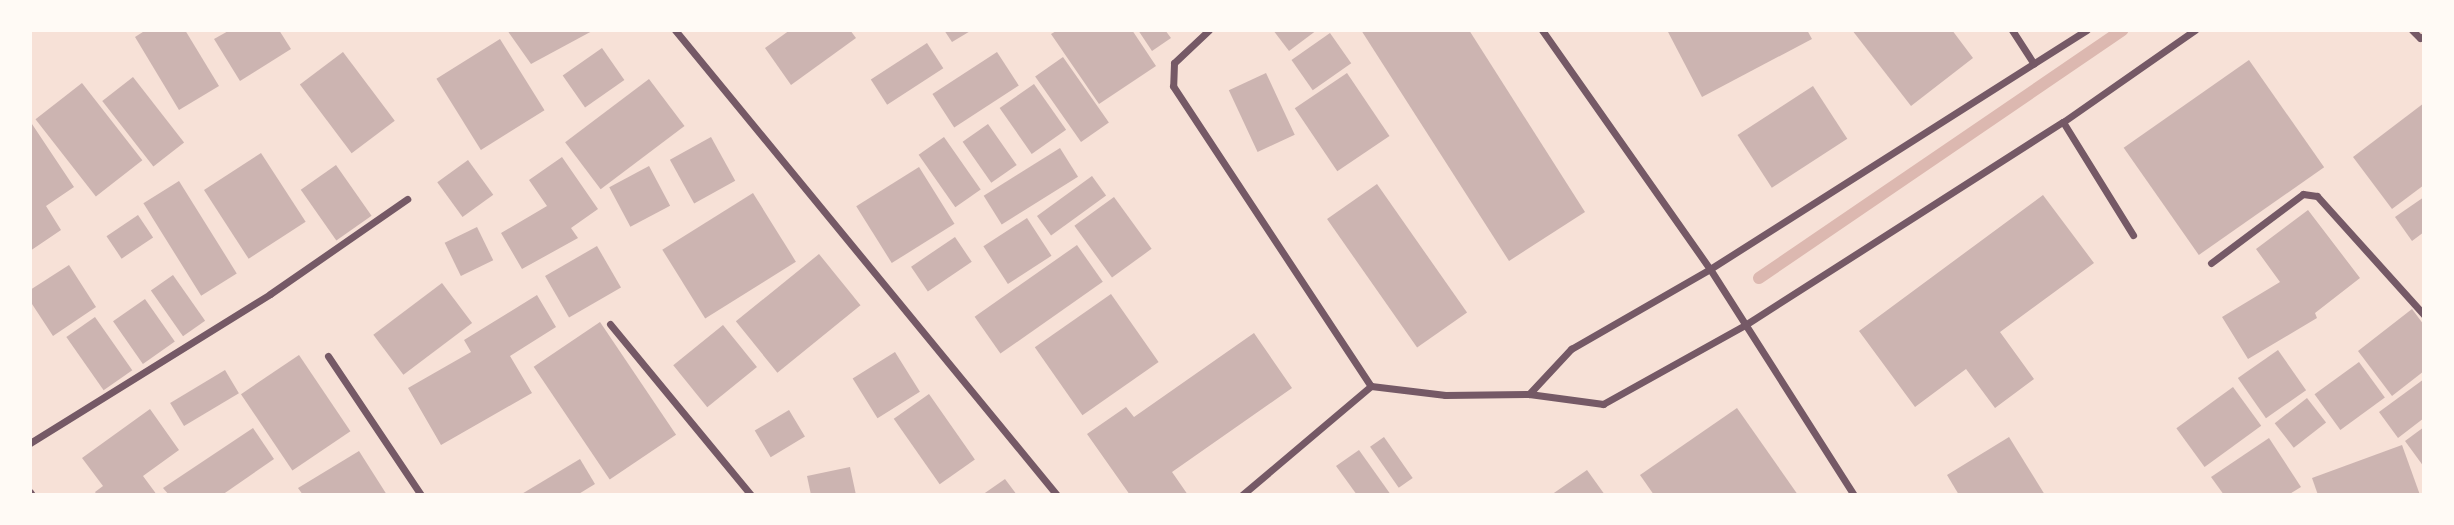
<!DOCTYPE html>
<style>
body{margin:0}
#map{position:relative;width:2454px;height:525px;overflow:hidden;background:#f7e1d7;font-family:"Alegreya Sans",sans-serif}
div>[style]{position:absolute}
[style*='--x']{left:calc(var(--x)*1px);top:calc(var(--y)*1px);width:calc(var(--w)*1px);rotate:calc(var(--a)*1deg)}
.stream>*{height:12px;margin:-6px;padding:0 6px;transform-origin:6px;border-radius:6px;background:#dcb8b0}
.building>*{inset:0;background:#ccb4b1;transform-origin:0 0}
.minor>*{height:7px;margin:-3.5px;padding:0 3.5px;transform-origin:3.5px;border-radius:3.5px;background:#755966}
span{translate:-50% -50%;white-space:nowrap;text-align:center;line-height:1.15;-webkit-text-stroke:7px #fffaf5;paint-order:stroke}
.frame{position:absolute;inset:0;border:32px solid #fffaf5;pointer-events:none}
</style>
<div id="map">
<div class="stream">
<div style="--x:1759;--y:278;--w:440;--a:-34.3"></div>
</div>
<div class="building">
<div style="clip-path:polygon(146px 30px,185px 30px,219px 86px,179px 110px,135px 37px)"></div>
<div style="clip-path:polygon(230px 30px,279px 30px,291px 49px,240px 81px,214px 39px)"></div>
<div style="clip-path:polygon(507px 30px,594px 30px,531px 64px)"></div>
<div style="clip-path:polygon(790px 30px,850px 30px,856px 38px,791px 85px,765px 48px)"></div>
<div style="clip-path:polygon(944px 30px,972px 30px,952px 42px)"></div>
<div style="clip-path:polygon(1058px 30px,1132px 30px,1156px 66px,1099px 104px,1051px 34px)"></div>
<div style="clip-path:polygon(1138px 30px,1165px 30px,1171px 38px,1152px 51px)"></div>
<div style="clip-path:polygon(1273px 30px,1317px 30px,1289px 51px)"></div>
<div style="clip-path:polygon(1361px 30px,1469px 30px,1585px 212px,1509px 261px)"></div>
<div style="clip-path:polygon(1667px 30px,1807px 30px,1812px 39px,1702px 97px)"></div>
<div style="clip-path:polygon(1852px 30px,1952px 30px,1973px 58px,1911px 106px)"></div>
<div style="left:1330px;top:33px;width:37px;height:47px;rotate:55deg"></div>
<div style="left:500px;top:39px;width:84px;height:75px;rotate:58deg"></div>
<div style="left:927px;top:43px;width:30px;height:67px;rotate:57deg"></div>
<div style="left:602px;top:48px;width:39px;height:48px;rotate:55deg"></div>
<div style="left:343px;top:52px;width:86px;height:54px;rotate:53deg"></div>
<div style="left:997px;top:52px;width:40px;height:77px;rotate:57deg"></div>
<div style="left:1063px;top:57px;width:80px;height:34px;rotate:55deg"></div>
<div style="left:2249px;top:60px;width:131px;height:153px;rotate:55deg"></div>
<div style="left:1266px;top:73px;width:68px;height:41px;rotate:65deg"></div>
<div style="left:1347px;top:73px;width:76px;height:63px;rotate:56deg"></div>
<div style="left:133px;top:77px;width:83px;height:39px;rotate:52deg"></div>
<div style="left:649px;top:79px;width:59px;height:105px;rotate:53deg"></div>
<div style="left:82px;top:83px;width:98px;height:59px;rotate:52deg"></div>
<div style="left:1034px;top:84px;width:56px;height:42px;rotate:55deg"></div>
<div style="left:1813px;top:86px;width:63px;height:90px;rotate:57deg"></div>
<div style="clip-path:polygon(2424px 103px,2424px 185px,2392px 209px,2353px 157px)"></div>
<div style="clip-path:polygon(30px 121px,74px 187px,46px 206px,61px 230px,30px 251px)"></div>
<div style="left:988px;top:124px;width:50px;height:31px;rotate:55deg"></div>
<div style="left:711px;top:137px;width:50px;height:47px;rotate:61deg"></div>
<div style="left:944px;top:137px;width:64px;height:31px;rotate:55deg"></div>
<div style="left:1060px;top:148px;width:34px;height:90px;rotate:58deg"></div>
<div style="left:261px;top:153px;width:82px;height:68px;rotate:57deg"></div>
<div style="clip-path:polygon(562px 157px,598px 209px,571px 228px,578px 238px,522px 269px,501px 233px,547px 206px,529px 180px)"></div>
<div style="left:468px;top:160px;width:43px;height:38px;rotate:54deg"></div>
<div style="left:336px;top:165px;width:62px;height:43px;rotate:55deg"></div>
<div style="left:649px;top:166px;width:45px;height:45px;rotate:62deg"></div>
<div style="left:919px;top:167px;width:67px;height:74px;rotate:58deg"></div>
<div style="left:1092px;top:176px;width:24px;height:68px;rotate:54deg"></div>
<div style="left:179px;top:181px;width:109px;height:42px;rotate:58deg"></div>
<div style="left:1377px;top:184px;width:157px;height:61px;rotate:55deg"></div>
<div style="left:753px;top:193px;width:81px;height:107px;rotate:58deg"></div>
<div style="clip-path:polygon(2043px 195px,2094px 263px,2000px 332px,2034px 379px,1995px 408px,1966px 369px,1915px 407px,1859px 331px)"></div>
<div style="left:1114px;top:197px;width:64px;height:49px;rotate:54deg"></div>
<div style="clip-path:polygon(2424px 197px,2424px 232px,2412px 241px,2395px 217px)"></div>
<div style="clip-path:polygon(2308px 210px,2360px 278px,2315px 313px,2317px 318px,2248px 359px,2222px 317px,2280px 282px,2256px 249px)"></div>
<div style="left:138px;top:215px;width:27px;height:38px;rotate:56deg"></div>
<div style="left:1027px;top:218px;width:45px;height:52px;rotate:57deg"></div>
<div style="left:477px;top:227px;width:37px;height:36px;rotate:64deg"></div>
<div style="left:955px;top:237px;width:30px;height:53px;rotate:56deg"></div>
<div style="left:1077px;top:245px;width:45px;height:125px;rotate:55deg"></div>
<div style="left:597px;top:246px;width:48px;height:60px;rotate:60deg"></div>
<div style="left:819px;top:254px;width:66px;height:107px;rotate:51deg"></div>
<div style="clip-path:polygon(69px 265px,96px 307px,53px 336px,30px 301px,30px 290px)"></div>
<div style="left:173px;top:275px;width:56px;height:27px;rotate:55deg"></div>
<div style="left:442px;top:283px;width:50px;height:86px;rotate:53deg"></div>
<div style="left:1111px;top:294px;width:83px;height:93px;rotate:55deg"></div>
<div style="clip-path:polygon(537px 295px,556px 327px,510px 356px,532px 393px,441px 445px,408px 388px,471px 352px,464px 340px)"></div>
<div style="left:145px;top:299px;width:52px;height:39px;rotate:55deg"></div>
<div style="clip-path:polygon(2412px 309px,2424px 325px,2424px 371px,2392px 396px,2358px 351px)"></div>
<div style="left:95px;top:317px;width:65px;height:35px;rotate:55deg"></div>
<div style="left:600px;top:322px;width:136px;height:80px;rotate:56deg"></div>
<div style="left:723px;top:325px;width:54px;height:64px;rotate:51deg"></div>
<div style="clip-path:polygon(1254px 333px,1292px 388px,1172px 472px,1188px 495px,1130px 495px,1087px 434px,1126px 407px,1134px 417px)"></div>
<div style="left:2278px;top:350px;width:49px;height:49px;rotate:55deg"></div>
<div style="left:895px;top:352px;width:47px;height:50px;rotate:58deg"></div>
<div style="left:299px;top:355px;width:92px;height:70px;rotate:56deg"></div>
<div style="left:2359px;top:362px;width:44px;height:55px;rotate:54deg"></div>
<div style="left:225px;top:370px;width:27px;height:64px;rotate:59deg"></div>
<div style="clip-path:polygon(2424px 379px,2424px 418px,2398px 438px,2379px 412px)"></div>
<div style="left:2233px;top:387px;width:48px;height:70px;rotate:54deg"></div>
<div style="left:929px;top:394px;width:80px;height:43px;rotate:55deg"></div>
<div style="left:2307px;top:398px;width:31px;height:41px;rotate:52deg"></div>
<div style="clip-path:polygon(1737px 408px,1798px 495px,1654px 495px,1640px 475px)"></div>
<div style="clip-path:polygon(150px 409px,179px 450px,143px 476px,157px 495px,97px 495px,95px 492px,103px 486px,82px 458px)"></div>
<div style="left:789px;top:410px;width:31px;height:40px;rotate:59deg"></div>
<div style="clip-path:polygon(2424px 427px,2424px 467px,2405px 441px)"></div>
<div style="clip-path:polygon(253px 428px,274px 459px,222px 495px,169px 495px,163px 488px)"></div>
<div style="left:1384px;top:437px;width:50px;height:17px;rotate:55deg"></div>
<div style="clip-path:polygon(2009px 437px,2045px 495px,1959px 495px,1947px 475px)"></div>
<div style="clip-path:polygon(2269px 438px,2301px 487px,2288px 495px,2224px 495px,2211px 477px)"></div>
<div style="clip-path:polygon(2402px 445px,2420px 495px,2318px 495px,2312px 478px)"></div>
<div style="clip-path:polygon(1359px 450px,1391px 495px,1357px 495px,1336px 466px)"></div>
<div style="clip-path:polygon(359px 451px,387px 495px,303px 495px,298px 488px)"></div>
<div style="clip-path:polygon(580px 459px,595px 484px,577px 495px,520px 495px)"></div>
<div style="clip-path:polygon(850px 467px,856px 495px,811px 495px,807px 476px)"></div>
<div style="clip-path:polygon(1587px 470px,1605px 495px,1551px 495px)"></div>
<div style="clip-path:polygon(1005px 479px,1017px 495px,982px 495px)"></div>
</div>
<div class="minor">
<div style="--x:675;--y:30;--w:602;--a:50.6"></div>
<div style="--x:1209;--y:30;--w:48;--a:136.7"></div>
<div style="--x:1174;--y:63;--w:23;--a:92"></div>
<div style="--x:1173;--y:86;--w:359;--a:56.6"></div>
<div style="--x:1542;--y:30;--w:292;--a:54.9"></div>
<div style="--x:1710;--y:269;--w:446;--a:-32.4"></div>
<div style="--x:2012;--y:30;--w:40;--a:57.1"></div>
<div style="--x:2412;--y:30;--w:11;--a:45"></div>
<div style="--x:2420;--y:38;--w:4;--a:-27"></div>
<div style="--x:2063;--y:122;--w:133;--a:58.2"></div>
<div style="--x:2211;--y:263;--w:115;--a:-36.9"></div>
<div style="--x:2303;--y:194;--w:14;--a:8"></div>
<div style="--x:2317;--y:196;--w:160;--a:48"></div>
<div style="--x:610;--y:324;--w:222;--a:50.5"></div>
<div style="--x:328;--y:356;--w:167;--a:56.2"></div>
<div style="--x:1529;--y:394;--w:75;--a:7.7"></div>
<div style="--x:1603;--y:404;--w:162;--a:-29.1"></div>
<div style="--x:1745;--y:325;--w:377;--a:-32.6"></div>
<div style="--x:2063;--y:122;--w:161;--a:-34.9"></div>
<div style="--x:30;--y:443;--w:282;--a:-31.8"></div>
<div style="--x:270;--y:294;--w:167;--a:-34.7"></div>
<div style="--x:30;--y:492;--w:4;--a:56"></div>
<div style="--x:1242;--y:495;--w:169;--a:-40.2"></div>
<div style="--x:1371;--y:386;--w:75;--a:6.9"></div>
<div style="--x:1445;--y:395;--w:84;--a:-0.7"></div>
<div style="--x:1529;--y:394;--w:62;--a:-47"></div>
<div style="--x:1571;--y:349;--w:160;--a:-29.9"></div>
<div style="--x:1710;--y:269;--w:268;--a:57.5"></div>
</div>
<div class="frame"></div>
</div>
